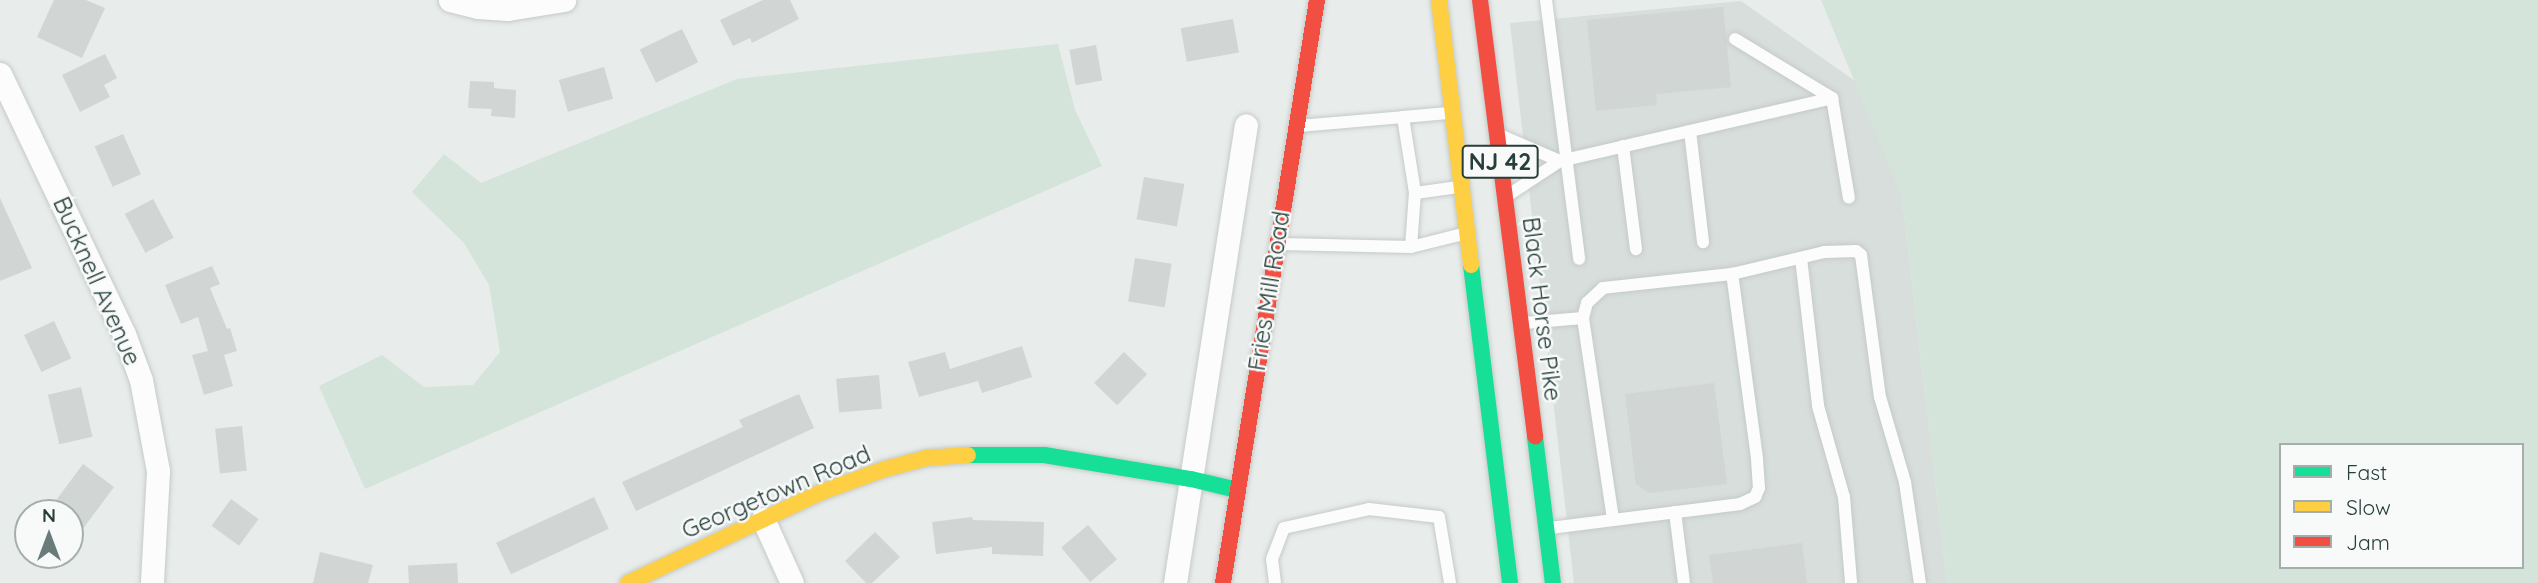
<!DOCTYPE html>
<style>
body{margin:0}
#map{position:relative;width:2538px;height:583px;overflow:hidden;background:#e8edeb;font-family:Quicksand,sans-serif}
div>[style]{position:absolute}
[style*='--x']{left:calc(var(--x)*1px);top:calc(var(--y)*1px);width:calc(var(--w)*1px);rotate:calc(var(--a)*1deg)}
.built>*{inset:0;background:#d7dedb}
.green>*{inset:0;background:#d4e4da}
.building>*{inset:0;background:#d1d5d4;transform-origin:0 0}
.roads{filter:drop-shadow(0 0 2px #c5cac8) drop-shadow(0 0 2px #c5cac8)}
.lane>*{height:12px;margin:-6px;padding:0 6px;transform-origin:6px;border-radius:6px;background:#fcfcfc}
.street>*{height:23px;margin:-11.5px;padding:0 11.5px;transform-origin:11.5px;border-radius:11.5px;background:#fcfcfc}
.fast>*{height:16px;margin:-8px;padding:0 8px;transform-origin:8px;border-radius:8px;background:#16e098}
.slow>*{height:16px;margin:-8px;padding:0 8px;transform-origin:8px;border-radius:8px;background:#ffcf43}
.jam>*{height:16px;margin:-8px;padding:0 8px;transform-origin:8px;border-radius:8px;background:#f24e42}
span{translate:-50% -50%;white-space:nowrap;text-align:center;line-height:1.15;-webkit-text-stroke:5px #f7faf9;paint-order:stroke}
.shield-label span{padding:2px 5px;background:#f7faf9;border:2px solid;border-radius:5px;-webkit-text-stroke-width:0}
.shield-label{font-size:23px;color:#273e3b;font-weight:700}
.street-label{font-size:24px;color:#273e3b}
.legend{position:absolute;left:2279px;top:443px;width:245px;height:126px;box-sizing:border-box;background:#f7faf9;border:2px solid #a4afad;margin:0;padding:9px 12px;list-style:none;font-size:21px;color:#273e3b}
.legend li{display:flex;align-items:center;gap:14px;height:35px}
.legend b{width:35px;border:2px solid #a4afad}
.north{position:absolute;left:14px;top:499px;width:70px;height:70px;box-sizing:border-box;background:#f7faf9;border:2px solid #a4afad;border-radius:50%;rotate:0deg;font-size:19px;font-weight:700;line-height:28px;text-align:center;color:#273e3b}
.north::after{content:'';display:block;margin:auto;width:24px;height:32px;background:#6b7b79;clip-path:polygon(50% 0,100% 100%,50% 72%,0 100%)}
</style>
<div id="map">
<div class="built">
<div style="clip-path:polygon(1741px 1px,1858px 83px,1902px 197px,1947px 583px,1574px 583px,1510px 23px)"></div>
</div>
<div class="green">
<div style="clip-path:polygon(evenodd,1821px 0,2538px 0,2538px 583px,1947px 583px,1902px 197px,1821px 0,2281px 445px,2522px 445px,2522px 567px,2281px 567px,2281px 445px)"></div>
<div style="clip-path:polygon(1058px 44px,1075px 110px,1102px 166px,365px 489px,319px 386px,382px 355px,424px 387px,473px 385px,500px 352px,489px 285px,464px 243px,412px 192px,444px 154px,481px 183px,737px 79px)"></div>
</div>
<div class="building">
<div style="clip-path:polygon(54px 0,86px 0,105px 8px,82px 58px,37px 37px)"></div>
<div style="clip-path:polygon(763px 0,790px 0,799px 19px,752px 43px,750px 38px,733px 46px,720px 20px)"></div>
<div style="clip-path:polygon(1723px 7px,1731px 87px,1656px 94px,1657px 105px,1596px 111px,1587px 20px)"></div>
<div style="left:1233px;top:19px;width:34px;height:53px;rotate:80deg"></div>
<div style="left:682px;top:29px;width:37px;height:47px;rotate:64deg"></div>
<div style="left:1096px;top:45px;width:36px;height:27px;rotate:80deg"></div>
<div style="clip-path:polygon(105px 54px,117px 78px,104px 85px,110px 97px,80px 112px,62px 75px)"></div>
<div style="left:604px;top:67px;width:33px;height:47px;rotate:74deg"></div>
<div style="clip-path:polygon(470px 81px,494px 82px,494px 88px,516px 90px,515px 118px,491px 116px,492px 109px,468px 108px)"></div>
<div style="left:123px;top:134px;width:44px;height:31px;rotate:66deg"></div>
<div style="left:1144px;top:177px;width:41px;height:43px;rotate:10deg"></div>
<div style="clip-path:polygon(0 198px,32px 268px,0 281px)"></div>
<div style="left:153px;top:199px;width:44px;height:32px;rotate:62deg"></div>
<div style="left:1135px;top:258px;width:37px;height:44px;rotate:9deg"></div>
<div style="clip-path:polygon(212px 266px,220px 284px,210px 288px,227px 329px,230px 328px,237px 351px,224px 355px,233px 386px,204px 395px,192px 355px,208px 351px,198px 317px,181px 324px,165px 285px)"></div>
<div style="left:54px;top:321px;width:41px;height:33px;rotate:65deg"></div>
<div style="clip-path:polygon(1022px 346px,1032px 377px,982px 393px,978px 381px,919px 397px,908px 362px,945px 352px,950px 369px)"></div>
<div style="left:1124px;top:352px;width:32px;height:43px;rotate:44deg"></div>
<div style="left:879px;top:375px;width:34px;height:43px;rotate:85deg"></div>
<div style="clip-path:polygon(1714px 383px,1727px 484px,1649px 493px,1636px 484px,1625px 394px)"></div>
<div style="left:81px;top:387px;width:51px;height:34px;rotate:77deg"></div>
<div style="clip-path:polygon(799px 394px,814px 428px,636px 511px,622px 482px,743px 427px,739px 420px)"></div>
<div style="left:242px;top:426px;width:45px;height:27px;rotate:84deg"></div>
<div style="clip-path:polygon(83px 464px,114px 487px,82px 530px,70px 521px,70px 513px,59px 513px,51px 507px)"></div>
<div style="left:594px;top:497px;width:35px;height:108px;rotate:65deg"></div>
<div style="left:231px;top:499px;width:34px;height:33px;rotate:36deg"></div>
<div style="clip-path:polygon(972px 517px,973px 520px,1044px 522px,1043px 556px,992px 554px,992px 547px,936px 554px,932px 522px)"></div>
<div style="left:1088px;top:525px;width:45px;height:35px;rotate:50deg"></div>
<div style="clip-path:polygon(875px 532px,900px 557px,872px 583px,866px 583px,845px 561px)"></div>
<div style="clip-path:polygon(1802px 543px,1807px 583px,1713px 583px,1709px 555px)"></div>
<div style="clip-path:polygon(320px 552px,373px 565px,368px 583px,313px 583px)"></div>
<div style="left:457px;top:563px;width:20px;height:49px;rotate:87deg"></div>
</div>
<div class="roads">
<div class="lane">
<div style="--x:1546;--y:0;--w:261;--a:82.7"></div>
<div style="--x:1735;--y:39;--w:114;--a:31.3"></div>
<div style="--x:1832;--y:98;--w:101;--a:80.4"></div>
<div style="--x:1448;--y:113;--w:45;--a:174.9"></div>
<div style="--x:1403;--y:117;--w:77;--a:81"></div>
<div style="--x:1415;--y:193;--w:44;--a:-7.8"></div>
<div style="--x:1299;--y:126;--w:104;--a:-4.9"></div>
<div style="--x:1690;--y:131;--w:112;--a:83.3"></div>
<div style="--x:1502;--y:136;--w:63;--a:23.3"></div>
<div style="--x:1560;--y:161;--w:60;--a:146.6"></div>
<div style="--x:1623;--y:146;--w:104;--a:82.8"></div>
<div style="--x:1560;--y:161;--w:279;--a:-13"></div>
<div style="--x:1280;--y:244;--w:131;--a:1.3"></div>
<div style="--x:1411;--y:247;--w:54;--a:-14"></div>
<div style="--x:1411;--y:247;--w:54;--a:-85.8"></div>
<div style="--x:1801;--y:258;--w:149;--a:83.4"></div>
<div style="--x:1818;--y:406;--w:95;--a:74.1"></div>
<div style="--x:1844;--y:497;--w:86;--a:85.3"></div>
<div style="--x:1524;--y:323;--w:59;--a:-4.8"></div>
<div style="--x:1675;--y:512;--w:72;--a:82.8"></div>
<div style="--x:1613;--y:519;--w:203;--a:-98.5"></div>
<div style="--x:1583;--y:318;--w:16;--a:-75"></div>
<div style="--x:1587;--y:303;--w:22;--a:-43"></div>
<div style="--x:1603;--y:288;--w:130;--a:-6.2"></div>
<div style="--x:1550;--y:528;--w:192;--a:-7.2"></div>
<div style="--x:1740;--y:504;--w:17;--a:-25"></div>
<div style="--x:1755;--y:497;--w:10;--a:-66"></div>
<div style="--x:1759;--y:488;--w:30;--a:-94"></div>
<div style="--x:1757;--y:458;--w:186;--a:-97.7"></div>
<div style="--x:1732;--y:274;--w:95;--a:-13.4"></div>
<div style="--x:1824;--y:252;--w:32;--a:-2"></div>
<div style="--x:1856;--y:251;--w:6;--a:39"></div>
<div style="--x:1861;--y:255;--w:143;--a:82.4"></div>
<div style="--x:1880;--y:397;--w:89;--a:73.6"></div>
<div style="--x:1905;--y:482;--w:102;--a:81.6"></div>
<div style="--x:1275;--y:583;--w:24;--a:-97"></div>
<div style="--x:1272;--y:559;--w:33;--a:-69"></div>
<div style="--x:1284;--y:528;--w:87;--a:-12.6"></div>
<div style="--x:1369;--y:509;--w:70;--a:6.5"></div>
<div style="--x:1439;--y:517;--w:67;--a:80.5"></div>
</div>
<div class="street">
<div style="--x:450;--y:0;--w:29;--a:14"></div>
<div style="--x:478;--y:7;--w:30;--a:4"></div>
<div style="--x:508;--y:9;--w:57;--a:-9.1"></div>
<div style="--x:0;--y:74;--w:288;--a:64.5"></div>
<div style="--x:124;--y:334;--w:49;--a:69.7"></div>
<div style="--x:141;--y:380;--w:93;--a:79.4"></div>
<div style="--x:158;--y:471;--w:112;--a:93.1"></div>
<div style="--x:763;--y:519;--w:70;--a:65.6"></div>
<div style="--x:1175;--y:583;--w:463;--a:-81.2"></div>
</div>
<div class="fast">
<div style="--x:1471;--y:265;--w:320;--a:83"></div>
<div style="--x:1535;--y:437;--w:147;--a:83"></div>
<div style="--x:968;--y:455;--w:76;--a:0"></div>
<div style="--x:1044;--y:455;--w:149;--a:9.3"></div>
<div style="--x:1191;--y:479;--w:47;--a:13.4"></div>
</div>
<div class="slow">
<div style="--x:1439;--y:0;--w:267;--a:83.1"></div>
<div style="--x:628;--y:583;--w:211;--a:-25.2"></div>
<div style="--x:819;--y:493;--w:70;--a:-20"></div>
<div style="--x:885;--y:469;--w:43;--a:-14.7"></div>
<div style="--x:927;--y:458;--w:41;--a:-4.2"></div>
</div>
<div class="jam">
<div style="--x:1480;--y:0;--w:440;--a:82.8"></div>
<div style="--x:1223;--y:583;--w:591;--a:-80.84"></div>
</div>
</div>
<div class="shield-label">
<span style="left:1500px;top:162px">NJ 42</span>
</div>
<div class="street-label">
<span style="left:97px;top:281px;rotate:66deg">Bucknell Avenue</span>
<span style="left:1269px;top:291px;rotate:-81deg">Fries Mill Road</span>
<span style="left:1542px;top:309px;rotate:83deg">Black Horse Pike</span>
<span style="left:776px;top:492px;rotate:-23deg">Georgetown Road</span>
</div>
<ul class="legend">
<li><b style="height:9px;background:#16e098"></b>Fast</li>
<li><b style="height:9px;background:#ffcf43"></b>Slow</li>
<li><b style="height:9px;background:#f24e42"></b>Jam</li>
</ul>
<div class="north">N</div>
</div>
